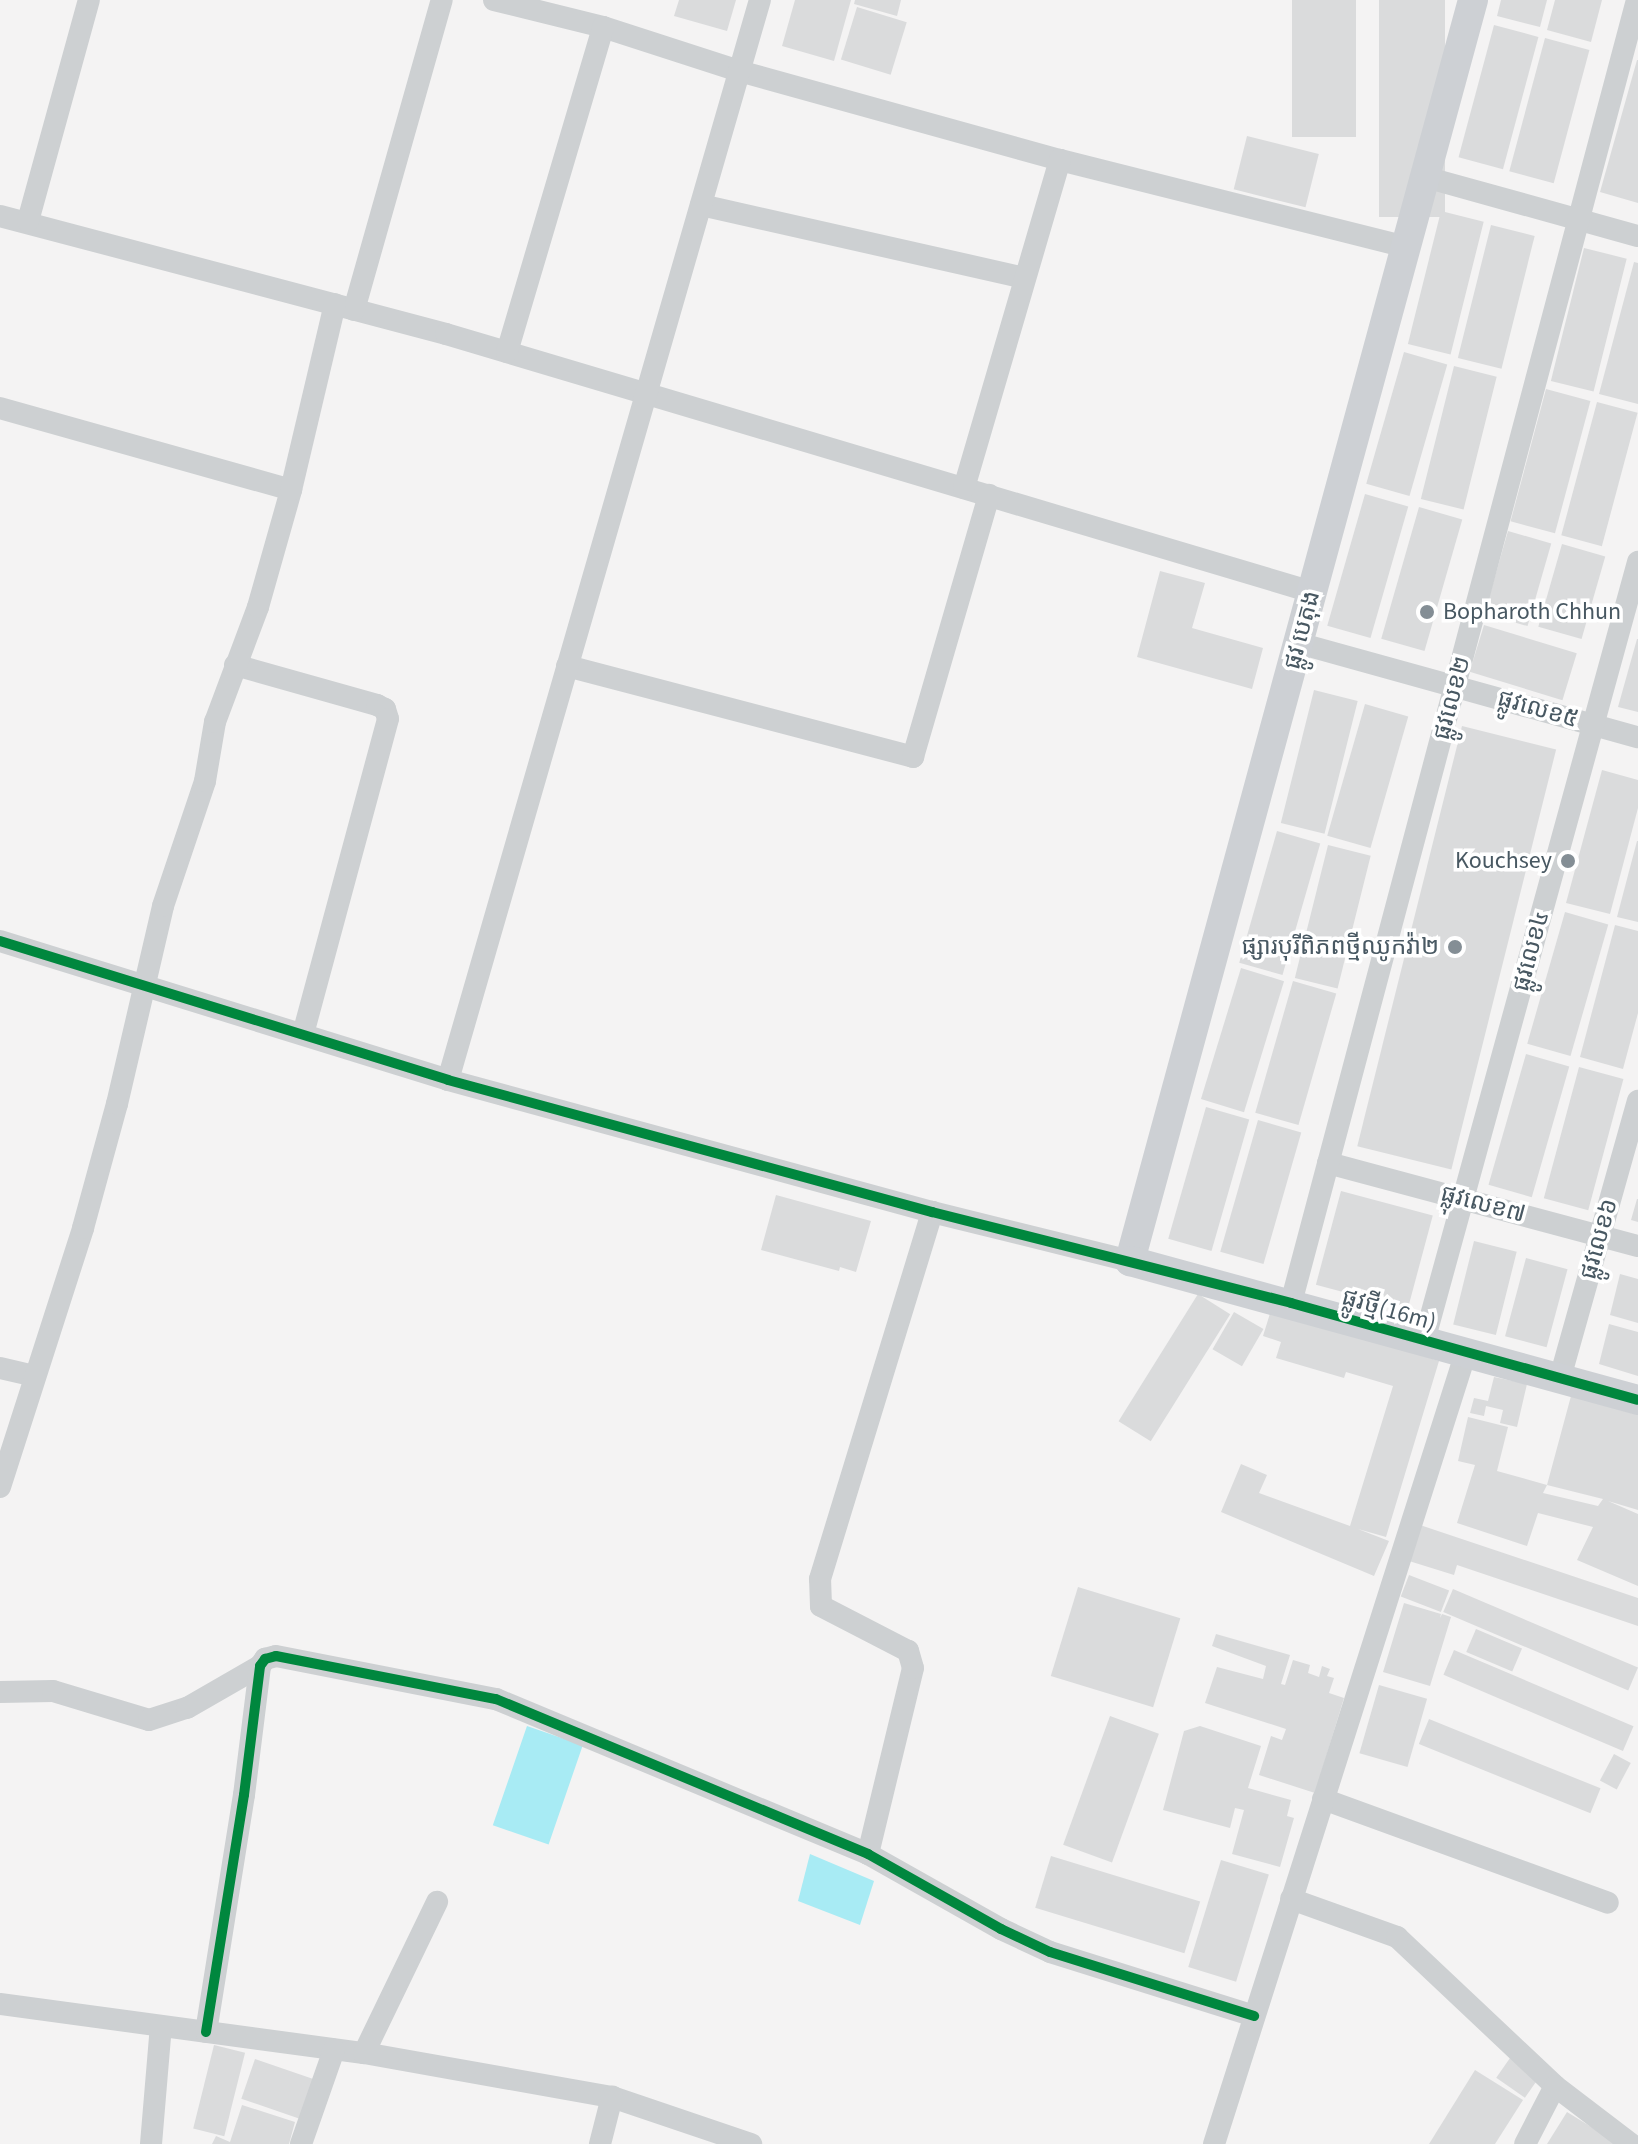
<!DOCTYPE html>
<meta charset="utf-8">
<style>
body{margin:0}
#map{position:relative;width:1638px;height:2144px;overflow:hidden;background:#f4f3f3;font-family:"Source Sans 3","Noto Sans Khmer",sans-serif}
div>[style]{position:absolute}
[style*='--x']{left:calc(var(--x)*1px);top:calc(var(--y)*1px);width:calc(var(--w)*1px);rotate:calc(var(--a)*1deg)}
.water>*{inset:0;background:#a8ebf4;transform-origin:0 0}
.building>*{inset:0;background:#dadbdc;transform-origin:0 0}
.street>*{height:22px;margin:-11px;padding:0 11px;transform-origin:11px;border-radius:11px;background:#cdd0d2}
.secondary>*{height:30px;margin:-15px;padding:0 15px;transform-origin:15px;border-radius:15px;background:#cdd0d4}
.cycleway>*{height:10px;margin:-5px;padding:0 5px;transform-origin:5px;border-radius:5px;background:#00873e}
.dots>*{width:22px;height:22px;translate:-50% -50%;box-sizing:border-box;border:4px solid #fff;border-radius:50%}
span{translate:-50% -50%;white-space:nowrap;text-align:center;line-height:1.15;-webkit-text-stroke:7px #fff;paint-order:stroke}
.poi-label{font-size:24px;color:#485862}
.left{translate:0 -50%;text-align:left}
.right{translate:-100% -50%;text-align:right}
.street-label{font-size:24px;color:#485862}
</style>
<div id="map">
<div class="water">
<div style="left:527px;top:1726px;width:59px;height:105px;rotate:19deg"></div>
<div style="clip-path:polygon(810px 1854px,874px 1881px,860px 1925px,798px 1901px)"></div>
</div>
<div class="building">
<div style="clip-path:polygon(679px 0,736px 0,727px 31px,674px 16px)"></div>
<div style="clip-path:polygon(795px 0,851px 0,834px 61px,782px 46px)"></div>
<div style="clip-path:polygon(855px 0,901px 0,897px 16px,854px 4px)"></div>
<div style="left:1292px;top:0;width:64px;height:137px"></div>
<div style="left:1379px;top:0;width:66px;height:217px"></div>
<div style="clip-path:polygon(1501px 0,1547px 0,1540px 27px,1497px 16px)"></div>
<div style="clip-path:polygon(1555px 0,1602px 0,1591px 42px,1547px 30px)"></div>
<div style="left:857px;top:7px;width:52px;height:55px;rotate:17deg"></div>
<div style="left:1494px;top:25px;width:46px;height:137px;rotate:15deg"></div>
<div style="left:1545px;top:38px;width:46px;height:138px;rotate:15deg"></div>
<div style="clip-path:polygon(1637px 60px,1638px 60px,1638px 203px,1600px 192px)"></div>
<div style="left:1247px;top:136px;width:74px;height:55px;rotate:14deg"></div>
<div style="left:1441px;top:211px;width:44px;height:137px;rotate:14deg"></div>
<div style="left:1491px;top:225px;width:45px;height:137px;rotate:14deg"></div>
<div style="left:1584px;top:248px;width:44px;height:137px;rotate:14deg"></div>
<div style="clip-path:polygon(1634px 262px,1638px 263px,1638px 404px,1599px 394px)"></div>
<div style="left:1404px;top:352px;width:45px;height:137px;rotate:16deg"></div>
<div style="left:1454px;top:366px;width:44px;height:137px;rotate:14deg"></div>
<div style="left:1546px;top:389px;width:46px;height:137px;rotate:15deg"></div>
<div style="left:1597px;top:402px;width:42px;height:138px;rotate:15deg"></div>
<div style="left:1365px;top:494px;width:45px;height:137px;rotate:16deg"></div>
<div style="left:1419px;top:507px;width:45px;height:137px;rotate:16deg"></div>
<div style="left:1508px;top:531px;width:45px;height:86px;rotate:16deg"></div>
<div style="left:1562px;top:544px;width:45px;height:86px;rotate:16deg"></div>
<div style="clip-path:polygon(1160px 571px,1205px 583px,1192px 628px,1263px 648px,1252px 689px,1137px 657px)"></div>
<div style="left:1484px;top:625px;width:97px;height:49px;rotate:17deg"></div>
<div style="clip-path:polygon(1637px 639px,1638px 639px,1638px 712px,1618px 707px)"></div>
<div style="left:1314px;top:690px;width:45px;height:137px;rotate:14deg"></div>
<div style="left:1365px;top:704px;width:45px;height:137px;rotate:16deg"></div>
<div style="left:1462px;top:726px;width:97px;height:433px;rotate:14deg"></div>
<div style="clip-path:polygon(1602px 770px,1638px 780px,1638px 808px,1610px 914px,1566px 903px)"></div>
<div style="left:1277px;top:831px;width:45px;height:137px;rotate:16deg"></div>
<div style="clip-path:polygon(1637px 841px,1638px 841px,1638px 922px,1617px 917px)"></div>
<div style="left:1328px;top:845px;width:44px;height:137px;rotate:14deg"></div>
<div style="left:1565px;top:912px;width:45px;height:137px;rotate:16deg"></div>
<div style="clip-path:polygon(1615px 925px,1638px 931px,1638px 1013px,1623px 1069px,1580px 1057px)"></div>
<div style="left:1241px;top:968px;width:45px;height:137px;rotate:17deg"></div>
<div style="left:1293px;top:981px;width:45px;height:137px;rotate:16deg"></div>
<div style="left:1526px;top:1054px;width:45px;height:136px;rotate:16deg"></div>
<div style="left:1579px;top:1067px;width:46px;height:136px;rotate:15deg"></div>
<div style="left:1206px;top:1107px;width:45px;height:137px;rotate:16deg"></div>
<div style="left:1258px;top:1120px;width:45px;height:137px;rotate:16deg"></div>
<div style="left:1341px;top:1191px;width:95px;height:97px;rotate:15deg"></div>
<div style="clip-path:polygon(776px 1195px,871px 1221px,856px 1272px,840px 1267px,839px 1271px,761px 1250px)"></div>
<div style="clip-path:polygon(1637px 1199px,1638px 1199px,1638px 1222px,1631px 1220px)"></div>
<div style="left:1474px;top:1241px;width:44px;height:86px;rotate:14deg"></div>
<div style="left:1526px;top:1258px;width:43px;height:81px;rotate:15deg"></div>
<div style="clip-path:polygon(1620px 1274px,1638px 1279px,1638px 1323px,1610px 1315px)"></div>
<div style="left:1198px;top:1294px;width:38px;height:150px;rotate:32deg"></div>
<div style="clip-path:polygon(1272px 1307px,1439px 1361px,1386px 1537px,1358px 1529px,1389px 1541px,1374px 1576px,1221px 1512px,1241px 1464px,1267px 1475px,1259px 1493px,1350px 1526px,1393px 1386px,1346px 1372px,1344px 1378px,1276px 1358px,1281px 1342px,1263px 1336px)"></div>
<div style="left:1234px;top:1312px;width:34px;height:43px;rotate:30deg"></div>
<div style="clip-path:polygon(1609px 1324px,1638px 1332px,1638px 1376px,1599px 1364px)"></div>
<div style="clip-path:polygon(1494px 1377px,1527px 1384px,1517px 1427px,1500px 1423px,1503px 1410px,1486px 1406px,1484px 1416px,1470px 1413px,1474px 1398px,1488px 1401px)"></div>
<div style="clip-path:polygon(1571px 1396px,1638px 1415px,1638px 1510px,1608px 1501px,1638px 1514px,1638px 1586px,1577px 1560px,1593px 1527px,1538px 1513px,1527px 1546px,1457px 1523px,1475px 1465px,1458px 1461px,1468px 1417px,1508px 1427px,1497px 1471px,1547px 1485px,1543px 1493px,1598px 1506px,1603px 1499px,1547px 1485px)"></div>
<div style="clip-path:polygon(1420px 1525px,1638px 1598px,1638px 1626px,1457px 1565px,1454px 1575px,1409px 1561px)"></div>
<div style="left:1409px;top:1575px;width:43px;height:23px;rotate:21deg"></div>
<div style="left:1078px;top:1587px;width:107px;height:93px;rotate:17deg"></div>
<div style="left:1453px;top:1589px;width:201px;height:25px;rotate:23deg"></div>
<div style="clip-path:polygon(1404px 1603px,1441px 1614px,1440px 1618px,1442px 1614px,1451px 1617px,1430px 1686px,1383px 1672px)"></div>
<div style="left:1476px;top:1629px;width:50px;height:25px;rotate:23deg"></div>
<div style="clip-path:polygon(1216px 1634px,1290px 1655px,1281px 1684px,1285px 1685px,1293px 1660px,1310px 1665px,1308px 1673px,1319px 1677px,1322px 1666px,1330px 1669px,1327px 1676px,1334px 1678px,1329px 1693px,1344px 1698px,1315px 1793px,1259px 1775px,1271px 1736px,1282px 1740px,1286px 1729px,1205px 1703px,1217px 1667px,1263px 1679px,1266px 1666px,1212px 1646px)"></div>
<div style="left:1454px;top:1650px;width:195px;height:27px;rotate:23deg"></div>
<div style="left:1379px;top:1685px;width:50px;height:71px;rotate:16deg"></div>
<div style="left:1110px;top:1716px;width:52px;height:137px;rotate:20deg"></div>
<div style="left:1429px;top:1719px;width:185px;height:27px;rotate:22deg"></div>
<div style="clip-path:polygon(1200px 1726px,1261px 1746px,1248px 1788px,1291px 1800px,1287px 1816px,1294px 1818px,1280px 1867px,1232px 1854px,1244px 1810px,1235px 1808px,1230px 1828px,1163px 1810px,1184px 1731px)"></div>
<div style="left:1614px;top:1754px;width:19px;height:30px;rotate:28deg"></div>
<div style="left:1051px;top:1856px;width:156px;height:54px;rotate:17deg"></div>
<div style="left:1221px;top:1860px;width:50px;height:112px;rotate:17deg"></div>
<div style="left:214px;top:2045px;width:32px;height:86px;rotate:14deg"></div>
<div style="left:1510px;top:2058px;width:35px;height:24px;rotate:35deg"></div>
<div style="left:255px;top:2059px;width:67px;height:42px;rotate:19deg"></div>
<div style="clip-path:polygon(1475px 2070px,1523px 2100px,1495px 2144px,1429px 2144px)"></div>
<div style="clip-path:polygon(242px 2105px,295px 2122px,289px 2144px,212px 2144px,216px 2136px,230px 2142px)"></div>
<div style="clip-path:polygon(1567px 2112px,1619px 2144px,1547px 2144px)"></div>
</div>
<div class="street">
<div style="--x:494;--y:0;--w:112;--a:13.9"></div>
<div style="--x:603;--y:27;--w:143;--a:17.9"></div>
<div style="--x:739;--y:71;--w:333;--a:15.5"></div>
<div style="--x:1060;--y:160;--w:357;--a:14.1"></div>
<div style="--x:1425;--y:177;--w:221;--a:15.5"></div>
<div style="--x:701;--y:205;--w:331;--a:12.7"></div>
<div style="--x:0;--y:216;--w:461;--a:14.8"></div>
<div style="--x:446;--y:334;--w:904;--a:16.59"></div>
<div style="--x:28;--y:221;--w:229;--a:-74.6"></div>
<div style="--x:354;--y:310;--w:322;--a:-74.2"></div>
<div style="--x:507;--y:352;--w:339;--a:-73.5"></div>
<div style="--x:0;--y:408;--w:302;--a:15.7"></div>
<div style="--x:964;--y:488;--w:342;--a:-73.7"></div>
<div style="--x:1298;--y:643;--w:353;--a:15.5"></div>
<div style="--x:235;--y:665;--w:148;--a:15.7"></div>
<div style="--x:377;--y:705;--w:9;--a:27"></div>
<div style="--x:385;--y:709;--w:10;--a:73"></div>
<div style="--x:388;--y:719;--w:325;--a:105.1"></div>
<div style="--x:567;--y:666;--w:358;--a:14.7"></div>
<div style="--x:913;--y:757;--w:273;--a:-73.8"></div>
<div style="--x:0;--y:941;--w:469;--a:17.2"></div>
<div style="--x:448;--y:1080;--w:502;--a:15.26"></div>
<div style="--x:932;--y:1212;--w:204;--a:13.9"></div>
<div style="--x:448;--y:1080;--w:1124;--a:-73.89"></div>
<div style="--x:1328;--y:1163;--w:321;--a:15"></div>
<div style="--x:1291;--y:1303;--w:1348;--a:-75.13"></div>
<div style="--x:1424;--y:1341;--w:808;--a:-74.64"></div>
<div style="--x:0;--y:1368;--w:35;--a:13"></div>
<div style="--x:1560;--y:1378;--w:288;--a:-74.3"></div>
<div style="--x:0;--y:1487;--w:272;--a:-72.2"></div>
<div style="--x:83;--y:1228;--w:129;--a:-74.7"></div>
<div style="--x:117;--y:1104;--w:203;--a:-76.9"></div>
<div style="--x:163;--y:906;--w:132;--a:-71.4"></div>
<div style="--x:205;--y:781;--w:60;--a:-80.4"></div>
<div style="--x:215;--y:722;--w:123;--a:-69.5"></div>
<div style="--x:258;--y:607;--w:122;--a:-74.2"></div>
<div style="--x:291;--y:490;--w:191;--a:-76.7"></div>
<div style="--x:0;--y:1692;--w:53;--a:-1.1"></div>
<div style="--x:53;--y:1691;--w:100;--a:16.8"></div>
<div style="--x:149;--y:1720;--w:40;--a:-18"></div>
<div style="--x:187;--y:1708;--w:84;--a:-29.9"></div>
<div style="--x:1323;--y:1799;--w:303;--a:20"></div>
<div style="--x:868;--y:1854;--w:191;--a:-76.4"></div>
<div style="--x:913;--y:1668;--w:18;--a:-106"></div>
<div style="--x:908;--y:1651;--w:98;--a:-152.7"></div>
<div style="--x:821;--y:1606;--w:27;--a:-92"></div>
<div style="--x:820;--y:1579;--w:384;--a:-73"></div>
<div style="--x:1291;--y:1899;--w:113;--a:19.7"></div>
<div style="--x:1397;--y:1937;--w:217;--a:43.3"></div>
<div style="--x:1555;--y:2086;--w:65;--a:117.3"></div>
<div style="--x:0;--y:2004;--w:367;--a:7.7"></div>
<div style="--x:364;--y:2053;--w:252;--a:10.1"></div>
<div style="--x:612;--y:2097;--w:147;--a:18.7"></div>
<div style="--x:206;--y:2032;--w:240;--a:-80.9"></div>
<div style="--x:244;--y:1795;--w:130;--a:-82.9"></div>
<div style="--x:260;--y:1666;--w:9;--a:-54"></div>
<div style="--x:265;--y:1659;--w:11;--a:-15"></div>
<div style="--x:276;--y:1656;--w:224;--a:11.1"></div>
<div style="--x:496;--y:1699;--w:403;--a:22.6"></div>
<div style="--x:868;--y:1854;--w:153;--a:29.4"></div>
<div style="--x:1001;--y:1929;--w:54;--a:25.1"></div>
<div style="--x:1050;--y:1952;--w:214;--a:17.4"></div>
<div style="--x:364;--y:2053;--w:168;--a:-64.2"></div>
<div style="--x:1555;--y:2086;--w:96;--a:37.3"></div>
<div style="--x:151;--y:2144;--w:118;--a:-85.2"></div>
<div style="--x:301;--y:2144;--w:100;--a:-70.7"></div>
<div style="--x:600;--y:2144;--w:49;--a:-75.7"></div>
<div style="--x:1214;--y:2144;--w:831;--a:-72.35"></div>
</div>
<div class="secondary">
<div style="--x:1473;--y:0;--w:1307;--a:105.22"></div>
<div style="--x:1130;--y:1261;--w:527;--a:15.3"></div>
</div>
<div class="cycleway">
<div style="--x:0;--y:941;--w:469;--a:17.2"></div>
<div style="--x:448;--y:1080;--w:502;--a:15.26"></div>
<div style="--x:932;--y:1212;--w:370;--a:14.2"></div>
<div style="--x:1291;--y:1303;--w:360;--a:15.6"></div>
<div style="--x:206;--y:2032;--w:240;--a:-80.9"></div>
<div style="--x:244;--y:1795;--w:130;--a:-82.9"></div>
<div style="--x:260;--y:1666;--w:9;--a:-54"></div>
<div style="--x:265;--y:1659;--w:11;--a:-15"></div>
<div style="--x:276;--y:1656;--w:224;--a:11.1"></div>
<div style="--x:496;--y:1699;--w:403;--a:22.6"></div>
<div style="--x:868;--y:1854;--w:153;--a:29.4"></div>
<div style="--x:1001;--y:1929;--w:54;--a:25.1"></div>
<div style="--x:1050;--y:1952;--w:214;--a:17.4"></div>
</div>
<div class="dots">
<div style="left:1427px;top:612px;background:#848e95"></div>
<div style="left:1568px;top:861px;background:#848e95"></div>
<div style="left:1455px;top:947px;background:#848e95"></div>
</div>
<div class="poi-label">
<span class="left" style="left:1443px;top:612px">Bopharoth Chhun</span>
<span class="right" style="left:1552px;top:861px">Kouchsey</span>
<span class="right" style="left:1439px;top:947px">ផ្សារបុរីពិភពថ្មីឈូកវ៉ា២</span>
</div>
<div class="street-label">
<span style="left:1302px;top:630px;rotate:-75deg">ផ្លូវ បេតុង</span>
<span style="left:1452px;top:698px;rotate:-75deg">ផ្លូវលេខ២</span>
<span style="left:1538px;top:709px;rotate:16deg">ផ្លូវលេខ៥</span>
<span style="left:1531px;top:951px;rotate:-75deg">ផ្លូវលេខ៤</span>
<span style="left:1483px;top:1204px;rotate:15deg">ផ្លុវលេខ៧</span>
<span style="left:1599px;top:1239px;rotate:-74deg">ផ្លូវលេខ៦</span>
<span style="left:1389px;top:1310px;rotate:16deg">ផ្លូវថ្មី(16m)</span>
</div>
</div>
